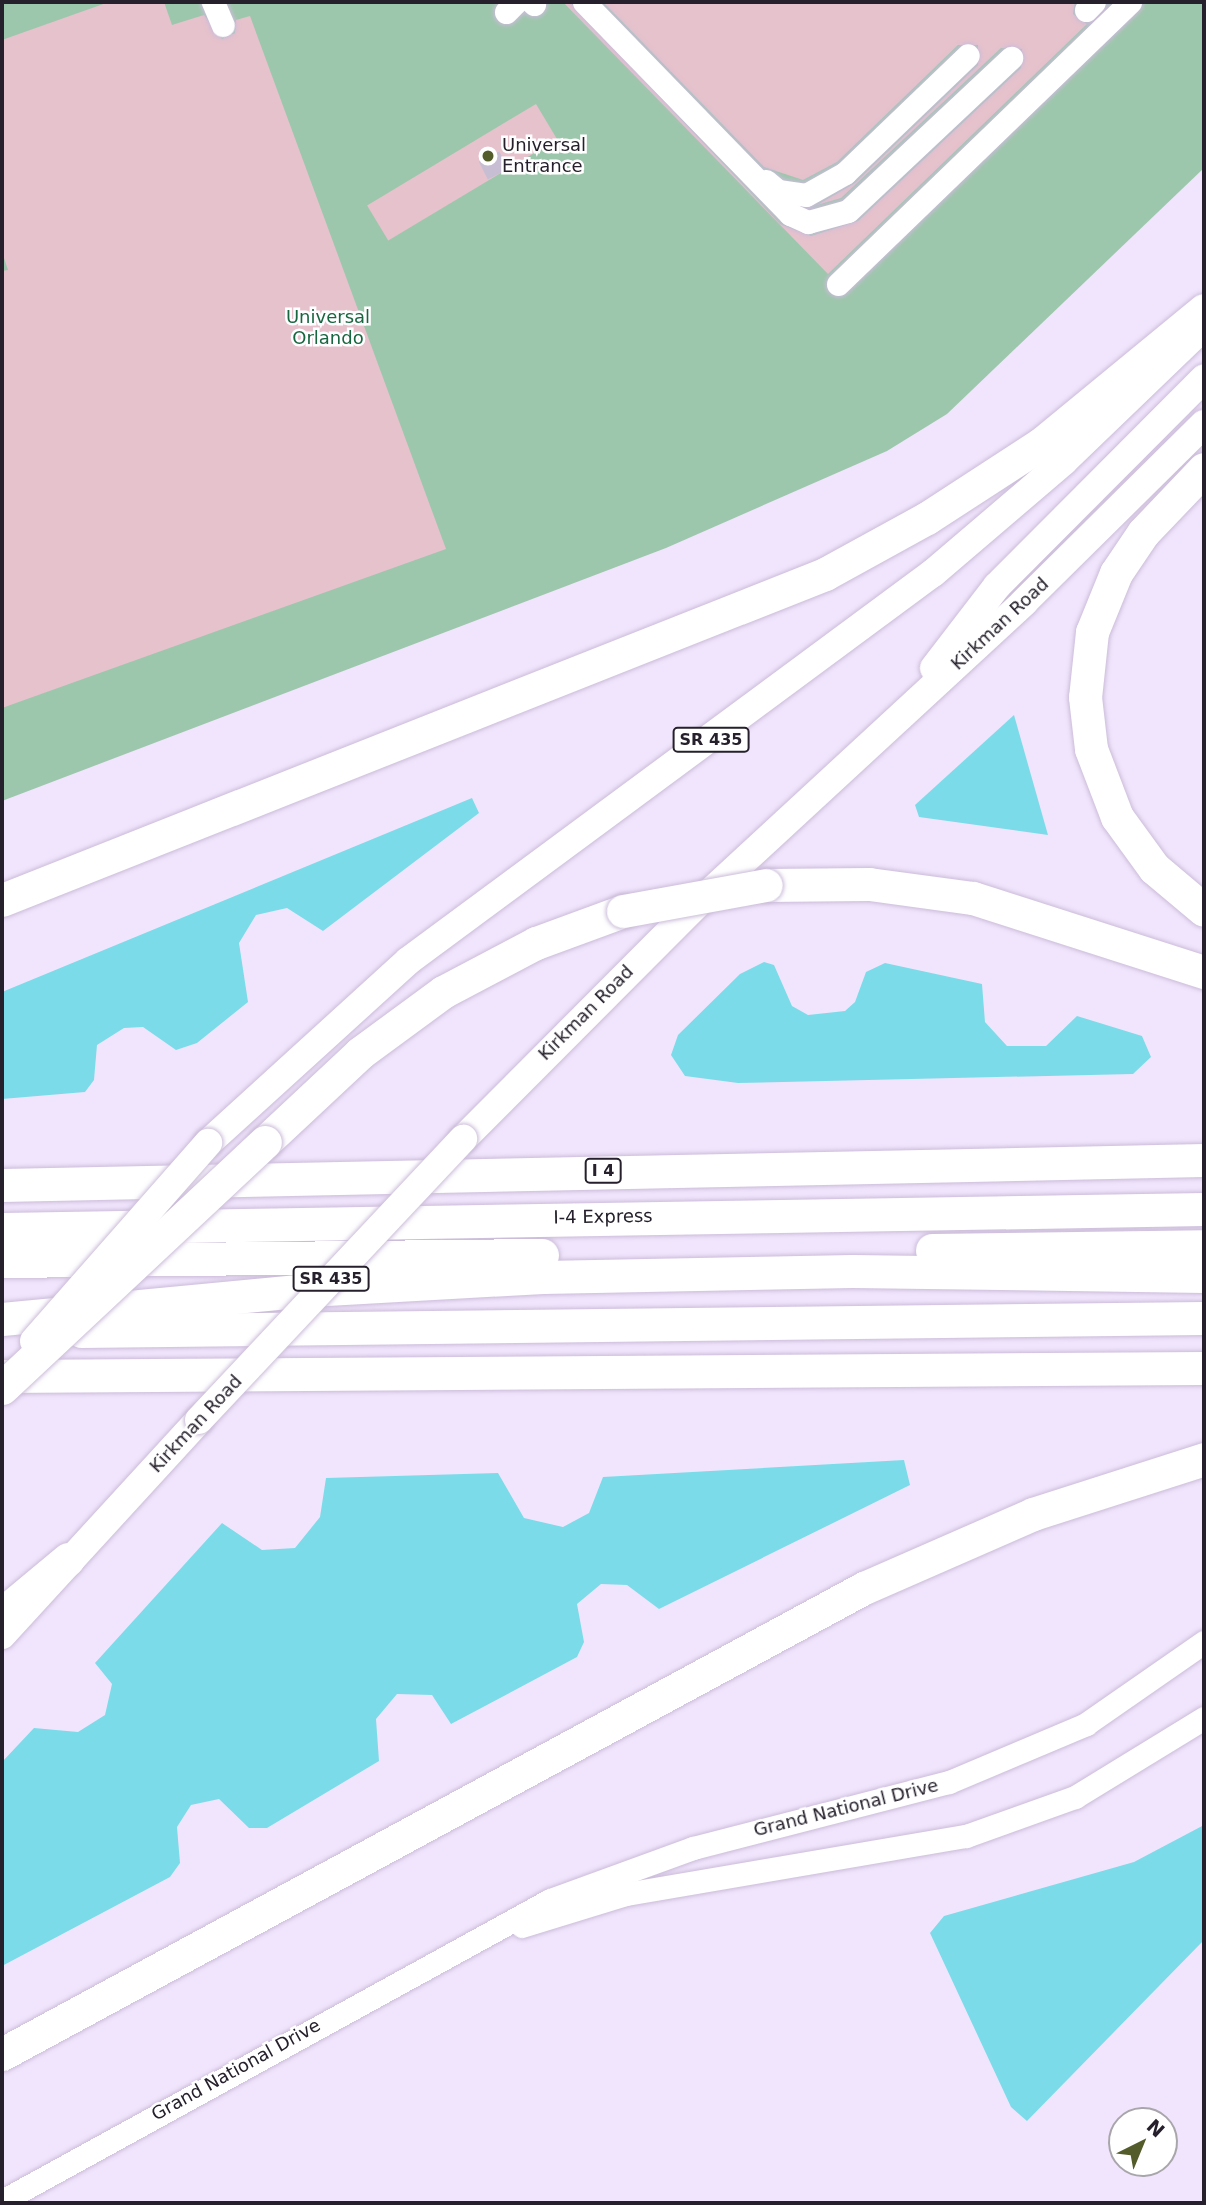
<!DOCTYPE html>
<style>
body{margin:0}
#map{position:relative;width:1206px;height:2205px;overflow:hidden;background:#f1e5fd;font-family:"DejaVu Sans",sans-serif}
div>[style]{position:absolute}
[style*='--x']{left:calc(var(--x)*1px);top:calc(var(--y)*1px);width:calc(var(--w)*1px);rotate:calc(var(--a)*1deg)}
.green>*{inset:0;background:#9dc7ac}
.water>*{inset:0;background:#7cdbe9}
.building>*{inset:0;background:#e6c2cc;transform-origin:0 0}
.minor-tunnel>*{height:23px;margin-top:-11.5px;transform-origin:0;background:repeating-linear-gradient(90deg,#c8bed3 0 23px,transparent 0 34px)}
.roads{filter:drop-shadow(0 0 2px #cbbcd9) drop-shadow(0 0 2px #cbbcd9)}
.minor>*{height:23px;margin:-11.5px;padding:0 11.5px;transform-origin:11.5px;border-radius:11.5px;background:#fff}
.major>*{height:28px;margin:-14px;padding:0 14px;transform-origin:14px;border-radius:14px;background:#fff}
.highway>*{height:33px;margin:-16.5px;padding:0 16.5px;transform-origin:16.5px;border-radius:16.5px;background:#fff}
.bridges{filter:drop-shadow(0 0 2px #cbbcd9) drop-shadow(0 0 2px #cbbcd9)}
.major-bridge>*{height:28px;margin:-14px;padding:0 14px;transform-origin:14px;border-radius:14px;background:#fff}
.highway-bridge>*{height:33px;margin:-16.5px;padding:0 16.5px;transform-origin:16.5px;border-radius:16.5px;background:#fff}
.dots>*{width:19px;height:19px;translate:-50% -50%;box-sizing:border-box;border:4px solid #fff;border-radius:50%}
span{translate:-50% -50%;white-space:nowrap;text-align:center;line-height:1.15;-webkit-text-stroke:5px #fff;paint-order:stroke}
.shield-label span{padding:2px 5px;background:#fff;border:2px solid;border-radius:5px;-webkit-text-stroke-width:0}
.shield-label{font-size:16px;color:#25202b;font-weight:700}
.poi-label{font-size:18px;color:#25202b}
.left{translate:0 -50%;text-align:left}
.park-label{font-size:18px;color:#186640}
.street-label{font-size:18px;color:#25202b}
.frame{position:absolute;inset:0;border:4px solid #25202b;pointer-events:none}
.north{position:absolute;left:1108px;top:2107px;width:70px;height:70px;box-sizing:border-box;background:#fff;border:2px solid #a8a6aa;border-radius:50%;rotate:43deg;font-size:19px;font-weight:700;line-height:28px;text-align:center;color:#25202b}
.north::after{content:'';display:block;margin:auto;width:24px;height:32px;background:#545c2b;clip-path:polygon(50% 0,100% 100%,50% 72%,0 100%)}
</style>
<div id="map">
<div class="green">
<div style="clip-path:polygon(2px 2px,1204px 2px,1204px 168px,947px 414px,887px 451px,666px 548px,2px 801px)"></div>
</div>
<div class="water">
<div style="clip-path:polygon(1014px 715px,1048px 835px,919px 817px,915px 805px)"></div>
<div style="clip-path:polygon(472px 798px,479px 813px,323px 931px,287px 908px,256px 915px,239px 943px,248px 1002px,197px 1043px,176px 1050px,143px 1027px,124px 1028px,97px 1045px,94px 1080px,85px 1092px,2px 1099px,2px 992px)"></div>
<div style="clip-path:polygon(764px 962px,774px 965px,792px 1006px,808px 1015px,845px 1011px,855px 1002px,866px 972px,885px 963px,982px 984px,985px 1022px,1007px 1046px,1046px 1046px,1077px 1016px,1142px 1036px,1151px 1057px,1133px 1074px,738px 1083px,685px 1076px,671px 1055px,678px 1035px,740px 974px)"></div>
<div style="clip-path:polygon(904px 1460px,910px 1485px,659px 1609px,627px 1585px,601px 1584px,577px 1604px,584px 1642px,577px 1657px,451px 1724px,432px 1695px,397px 1694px,376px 1719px,379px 1761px,267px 1828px,249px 1828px,219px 1799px,191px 1805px,177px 1827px,180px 1863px,170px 1877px,2px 1966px,2px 1762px,34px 1728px,78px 1732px,105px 1715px,112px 1684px,95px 1663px,222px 1523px,262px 1550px,295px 1548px,320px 1517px,326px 1478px,498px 1473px,524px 1518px,563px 1527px,589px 1513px,603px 1477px)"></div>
<div style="clip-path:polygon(1204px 1825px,1204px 1940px,1027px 2121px,1011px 2107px,930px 1933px,944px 1916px,1134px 1862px)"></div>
</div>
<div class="building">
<div style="clip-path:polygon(109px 2px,164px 2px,172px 25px,204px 15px,222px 39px,235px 33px,236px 20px,250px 16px,446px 549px,2px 708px,2px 271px,8px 270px,2px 252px,2px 40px)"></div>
<div style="clip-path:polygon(563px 2px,570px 2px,780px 224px,811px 236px,858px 221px,1021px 68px,1022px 49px,1001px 48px,841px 198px,817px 205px,855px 183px,978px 65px,978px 45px,958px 45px,837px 162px,803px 180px,764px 167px,603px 2px,1075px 2px,1073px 14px,1087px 24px,828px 274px)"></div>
<div style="left:536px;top:104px;width:41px;height:197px;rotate:59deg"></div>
</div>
<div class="minor-tunnel">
<div style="--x:489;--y:156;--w:20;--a:63"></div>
</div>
<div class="roads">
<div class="minor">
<div style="--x:213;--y:2;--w:25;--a:67"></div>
<div style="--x:532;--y:2;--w:3;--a:45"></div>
<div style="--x:584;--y:2;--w:296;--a:45.8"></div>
<div style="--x:790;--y:214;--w:20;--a:24"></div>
<div style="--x:808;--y:222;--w:41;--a:-15.4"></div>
<div style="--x:848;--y:211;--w:224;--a:-43.2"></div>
<div style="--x:1086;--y:10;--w:11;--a:-45"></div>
<div style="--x:506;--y:12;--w:14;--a:-45"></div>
<div style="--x:766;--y:181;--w:16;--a:40"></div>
<div style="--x:778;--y:191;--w:28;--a:8"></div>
<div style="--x:806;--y:195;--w:45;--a:-29.4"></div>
<div style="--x:845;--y:173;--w:170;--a:-43.8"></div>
<div style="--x:838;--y:284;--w:406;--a:-44"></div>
<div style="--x:522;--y:1926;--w:109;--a:-17.1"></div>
<div style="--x:626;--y:1894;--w:345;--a:-9.7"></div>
<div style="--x:966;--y:1836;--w:116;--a:-19.7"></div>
<div style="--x:1075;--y:1797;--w:151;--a:-31.5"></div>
<div style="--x:2;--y:2201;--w:625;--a:-28.78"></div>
<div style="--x:550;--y:1900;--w:152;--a:-20"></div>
<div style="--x:693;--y:1848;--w:264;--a:-14.5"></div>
<div style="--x:949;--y:1782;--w:149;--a:-22.9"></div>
<div style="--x:1086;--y:1724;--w:144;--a:-34.8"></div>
</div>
<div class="major">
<div style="--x:934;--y:668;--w:103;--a:-52.5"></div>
<div style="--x:997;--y:586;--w:293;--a:-45.1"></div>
<div style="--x:463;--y:1139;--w:327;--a:-45.1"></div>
<div style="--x:694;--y:907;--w:449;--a:-42.7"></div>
<div style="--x:1024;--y:602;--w:253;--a:-44.7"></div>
<div style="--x:208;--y:1143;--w:270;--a:-42.3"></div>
<div style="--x:408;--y:961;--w:653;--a:-36.47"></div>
<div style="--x:933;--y:573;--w:172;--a:-40.5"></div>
<div style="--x:1064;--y:461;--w:185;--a:-43.9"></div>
<div style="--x:2;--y:1635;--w:292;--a:-47.5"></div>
</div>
<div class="highway">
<div style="--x:1204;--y:469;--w:88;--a:133.6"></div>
<div style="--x:1143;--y:533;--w:48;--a:124"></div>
<div style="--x:1116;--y:573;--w:64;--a:112.1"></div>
<div style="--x:1092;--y:632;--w:65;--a:96.1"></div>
<div style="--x:1085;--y:697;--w:52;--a:83.4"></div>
<div style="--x:1091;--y:749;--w:73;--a:69.1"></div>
<div style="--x:1117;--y:817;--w:63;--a:54"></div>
<div style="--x:1154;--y:868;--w:65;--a:40"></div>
<div style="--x:766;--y:885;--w:103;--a:-0.6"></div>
<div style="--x:869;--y:884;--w:105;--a:7.7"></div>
<div style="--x:973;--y:898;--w:243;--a:17.8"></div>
<div style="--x:2;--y:900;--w:885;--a:-21.61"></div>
<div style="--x:825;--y:574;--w:116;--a:-28.8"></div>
<div style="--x:927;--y:518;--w:136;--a:-33"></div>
<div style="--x:1041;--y:444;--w:211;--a:-39.4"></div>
<div style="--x:265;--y:1142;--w:130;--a:-43.1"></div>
<div style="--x:360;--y:1053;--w:103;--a:-36.3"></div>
<div style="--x:443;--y:992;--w:105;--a:-27.8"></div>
<div style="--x:536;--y:943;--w:93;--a:-20.2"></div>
<div style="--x:2;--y:1185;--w:1202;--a:-1.19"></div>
<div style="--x:2;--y:1229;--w:1202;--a:-0.95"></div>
<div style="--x:932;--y:1250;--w:272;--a:-0.8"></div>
<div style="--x:2;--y:1261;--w:540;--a:-0.64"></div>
<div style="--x:2;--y:1319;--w:308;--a:-5.4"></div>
<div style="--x:309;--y:1290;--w:234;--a:-3.2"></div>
<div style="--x:543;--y:1277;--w:309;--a:-1.1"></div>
<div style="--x:852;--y:1271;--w:352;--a:0.8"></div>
<div style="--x:81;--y:1331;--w:1123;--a:-0.66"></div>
<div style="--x:2;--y:1376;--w:1202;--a:-0.38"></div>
<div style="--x:2;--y:1614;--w:86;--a:-39.8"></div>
<div style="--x:2;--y:2054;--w:980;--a:-28.4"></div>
<div style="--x:864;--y:1588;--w:184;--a:-23.6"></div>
<div style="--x:1033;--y:1514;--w:180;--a:-17.8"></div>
</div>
</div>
<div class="bridges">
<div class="major-bridge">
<div style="--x:34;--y:1341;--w:264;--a:-48.7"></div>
<div style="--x:199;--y:1420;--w:386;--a:-46.8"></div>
</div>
<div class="highway-bridge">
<div style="--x:623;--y:911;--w:145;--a:-10.3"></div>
<div style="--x:2;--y:1388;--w:360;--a:-43.1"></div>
</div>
</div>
<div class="dots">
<div style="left:488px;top:156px;background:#545c2b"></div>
</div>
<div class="shield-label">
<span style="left:711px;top:740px">SR 435</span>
<span style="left:603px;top:1171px">I 4</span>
<span style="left:331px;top:1279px">SR 435</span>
</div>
<div class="poi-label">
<span class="left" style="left:502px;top:156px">Universal<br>Entrance</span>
</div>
<div class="park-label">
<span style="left:328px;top:328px">Universal<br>Orlando</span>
</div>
<div class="street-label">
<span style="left:1000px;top:624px;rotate:-43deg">Kirkman Road</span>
<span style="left:586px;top:1013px;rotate:-45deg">Kirkman Road</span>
<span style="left:603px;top:1217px;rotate:-1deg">I-4 Express</span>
<span style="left:196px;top:1424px;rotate:-47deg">Kirkman Road</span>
<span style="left:846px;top:1808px;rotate:-14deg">Grand National Drive</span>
<span style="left:236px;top:2070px;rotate:-29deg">Grand National Drive</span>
</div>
<div class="frame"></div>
<div class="north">N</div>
</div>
